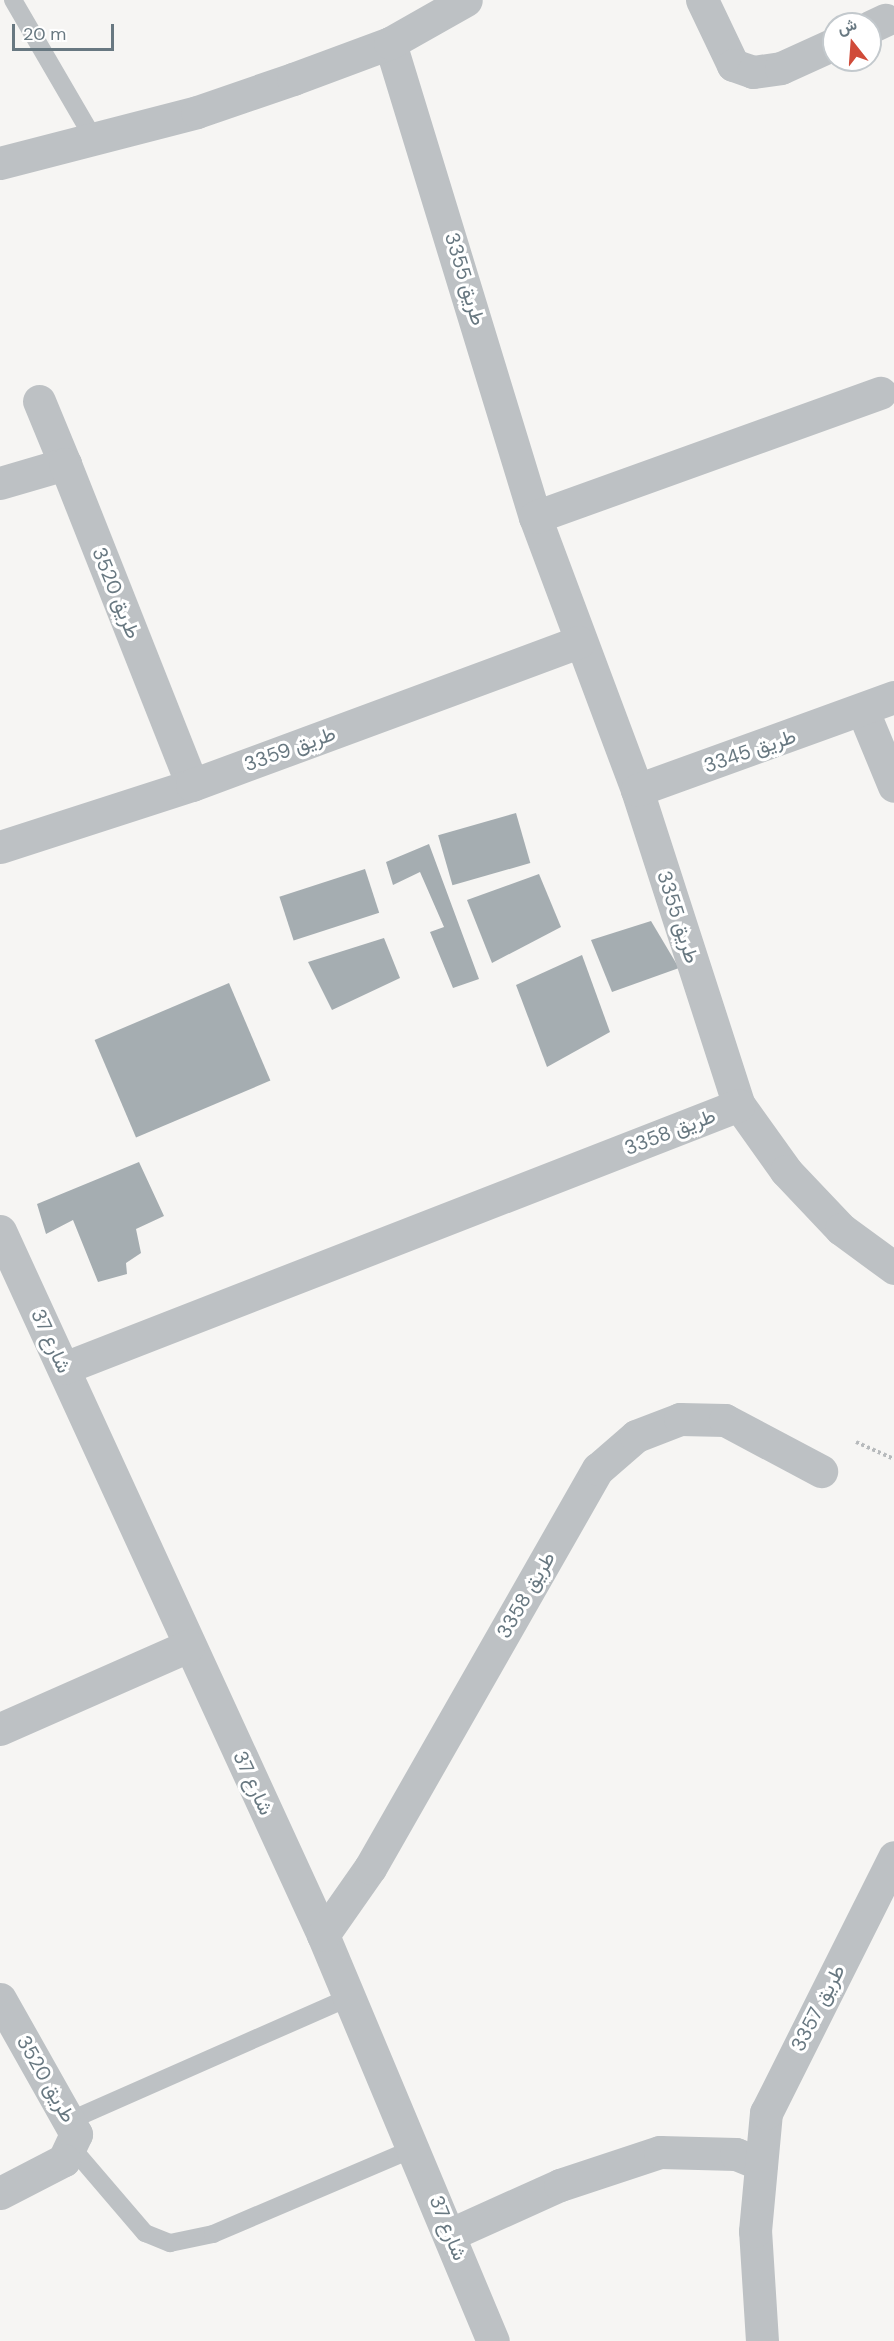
<!DOCTYPE html>
<meta charset="utf-8">
<style>
body{margin:0}
#map{position:relative;width:894px;height:2341px;overflow:hidden;background:#f6f5f3;font-family:"DM Sans",Vazirmatn,sans-serif}
div>[style]{position:absolute}
[style*='--x']{left:calc(var(--x)*1px);top:calc(var(--y)*1px);width:calc(var(--w)*1px);rotate:calc(var(--a)*1deg)}
.building>*{inset:0;background:#a5adb1;transform-origin:0 0}
.path>*{height:4px;margin-top:-2px;transform-origin:0;background:repeating-linear-gradient(90deg,#b7babc 0 3px,transparent 0 6px)}
.service>*{height:18px;margin:-9px;padding:0 9px;transform-origin:9px;border-radius:9px;background:#bdc1c4}
.minor>*{height:33px;margin:-16.5px;padding:0 16.5px;transform-origin:16.5px;border-radius:16.5px;background:#bdc1c4}
span{translate:-50% -50%;white-space:nowrap;text-align:center;line-height:1.15;-webkit-text-stroke:6px #fff;paint-order:stroke}
.street-label{font-size:20px;color:#687881}
.north{position:absolute;left:822px;top:12px;width:60px;height:60px;box-sizing:border-box;background:#fff;border:2px solid #c3c9cd;border-radius:50%;rotate:343deg;font-size:16px;font-weight:700;line-height:24px;text-align:center;color:#687881}
.north::after{content:'';display:block;margin:auto;width:21px;height:27px;background:#d04b39;clip-path:polygon(50% 0,100% 100%,50% 72%,0 100%)}
.scale{position:absolute;left:12px;top:24px;width:102px;height:27px;box-sizing:border-box;border:3px solid #687881;border-top:0;padding-left:8px;font-size:18px;line-height:21px;white-space:nowrap;color:#687881;-webkit-text-stroke:4px #fff;paint-order:stroke}
</style>
<div id="map">
<div class="building">
<div style="left:516px;top:813px;width:52px;height:81px;rotate:74deg"></div>
<div style="clip-path:polygon(429px 844px,479px 979px,453px 988px,430px 932px,444px 927px,420px 872px,393px 885px,386px 862px)"></div>
<div style="left:365px;top:869px;width:46px;height:90px;rotate:72deg"></div>
<div style="clip-path:polygon(539px 874px,561px 927px,492px 963px,467px 900px)"></div>
<div style="clip-path:polygon(651px 921px,679px 968px,612px 992px,591px 940px)"></div>
<div style="clip-path:polygon(384px 938px,400px 978px,332px 1010px,308px 962px)"></div>
<div style="clip-path:polygon(582px 955px,610px 1032px,547px 1067px,516px 985px)"></div>
<div style="left:229px;top:983px;width:106px;height:146px;rotate:67deg"></div>
<div style="clip-path:polygon(139px 1162px,164px 1216px,136px 1229px,141px 1253px,126px 1263px,127px 1274px,98px 1282px,73px 1220px,46px 1234px,37px 1204px)"></div>
</div>
<div class="path">
<div style="--x:856;--y:1442;--w:42;--a:24.1"></div>
</div>
<div class="service">
<div style="--x:13;--y:0;--w:161;--a:59.8"></div>
<div style="--x:71;--y:2120;--w:305;--a:-23.8"></div>
<div style="--x:73;--y:2149;--w:111;--a:49.4"></div>
<div style="--x:145;--y:2233;--w:27;--a:22"></div>
<div style="--x:170;--y:2243;--w:44;--a:-11.8"></div>
<div style="--x:213;--y:2234;--w:220;--a:-23.1"></div>
</div>
<div class="minor">
<div style="--x:702;--y:0;--w:72;--a:64.5"></div>
<div style="--x:733;--y:65;--w:21;--a:19"></div>
<div style="--x:753;--y:72;--w:28;--a:-8"></div>
<div style="--x:781;--y:68;--w:58;--a:-24.4"></div>
<div style="--x:870;--y:27;--w:17;--a:-25"></div>
<div style="--x:390;--y:43;--w:496;--a:73"></div>
<div style="--x:535;--y:517;--w:291;--a:69.5"></div>
<div style="--x:637;--y:790;--w:331;--a:72.1"></div>
<div style="--x:739;--y:1105;--w:81;--a:54.5"></div>
<div style="--x:786;--y:1171;--w:80;--a:46.5"></div>
<div style="--x:841;--y:1229;--w:66;--a:36.3"></div>
<div style="--x:0;--y:163;--w:203;--a:-14.5"></div>
<div style="--x:197;--y:112;--w:102;--a:-19"></div>
<div style="--x:293;--y:79;--w:103;--a:-20.4"></div>
<div style="--x:390;--y:43;--w:87;--a:-29.5"></div>
<div style="--x:39;--y:401;--w:68;--a:67.6"></div>
<div style="--x:0;--y:483;--w:68;--a:-16.3"></div>
<div style="--x:65;--y:464;--w:345;--a:68.4"></div>
<div style="--x:535;--y:517;--w:367;--a:-19.8"></div>
<div style="--x:863;--y:711;--w:81;--a:67.5"></div>
<div style="--x:637;--y:790;--w:273;--a:-19.9"></div>
<div style="--x:0;--y:847;--w:202;--a:-17.9"></div>
<div style="--x:192;--y:785;--w:412;--a:-20.3"></div>
<div style="--x:0;--y:1231;--w:775;--a:65.35"></div>
<div style="--x:323;--y:1935;--w:440;--a:67.3"></div>
<div style="--x:64;--y:1368;--w:724;--a:-21.29"></div>
<div style="--x:0;--y:1729;--w:206;--a:-23.8"></div>
<div style="--x:323;--y:1935;--w:82;--a:-55"></div>
<div style="--x:370;--y:1868;--w:460;--a:-60.3"></div>
<div style="--x:598;--y:1469;--w:50;--a:-41"></div>
<div style="--x:636;--y:1436;--w:47;--a:-21.1"></div>
<div style="--x:680;--y:1419;--w:45;--a:1.3"></div>
<div style="--x:725;--y:1420;--w:109;--a:28"></div>
<div style="--x:0;--y:1999;--w:155;--a:60.6"></div>
<div style="--x:76;--y:2134;--w:29;--a:115"></div>
<div style="--x:64;--y:2160;--w:72;--a:152.7"></div>
<div style="--x:451;--y:2234;--w:120;--a:-24.2"></div>
<div style="--x:560;--y:2185;--w:105;--a:-18.3"></div>
<div style="--x:660;--y:2152;--w:76;--a:1.5"></div>
<div style="--x:736;--y:2154;--w:27;--a:22"></div>
<div style="--x:762;--y:2341;--w:110;--a:-93.6"></div>
<div style="--x:755;--y:2231;--w:119;--a:-84.7"></div>
<div style="--x:766;--y:2113;--w:286;--a:-63.4"></div>
</div>
<div class="street-label">
<span style="left:465px;top:279px;rotate:73deg">طريق 3355</span>
<span style="left:116px;top:593px;rotate:68deg">طريق 3520</span>
<span style="left:290px;top:749px;rotate:-20deg">طريق 3359</span>
<span style="left:750px;top:751px;rotate:-19deg">طريق 3345</span>
<span style="left:678px;top:917px;rotate:72deg">طريق 3355</span>
<span style="left:670px;top:1132px;rotate:-21deg">طريق 3358</span>
<span style="left:51px;top:1341px;rotate:65deg">شارع 37</span>
<span style="left:526px;top:1595px;rotate:-60deg">طريق 3358</span>
<span style="left:253px;top:1783px;rotate:65deg">شارع 37</span>
<span style="left:818px;top:2008px;rotate:-63deg">طريق 3357</span>
<span style="left:46px;top:2079px;rotate:60deg">طريق 3520</span>
<span style="left:448px;top:2228px;rotate:68deg">شارع 37</span>
</div>
<div class="north">ش</div>
<div class="scale">20 m</div>
</div>
